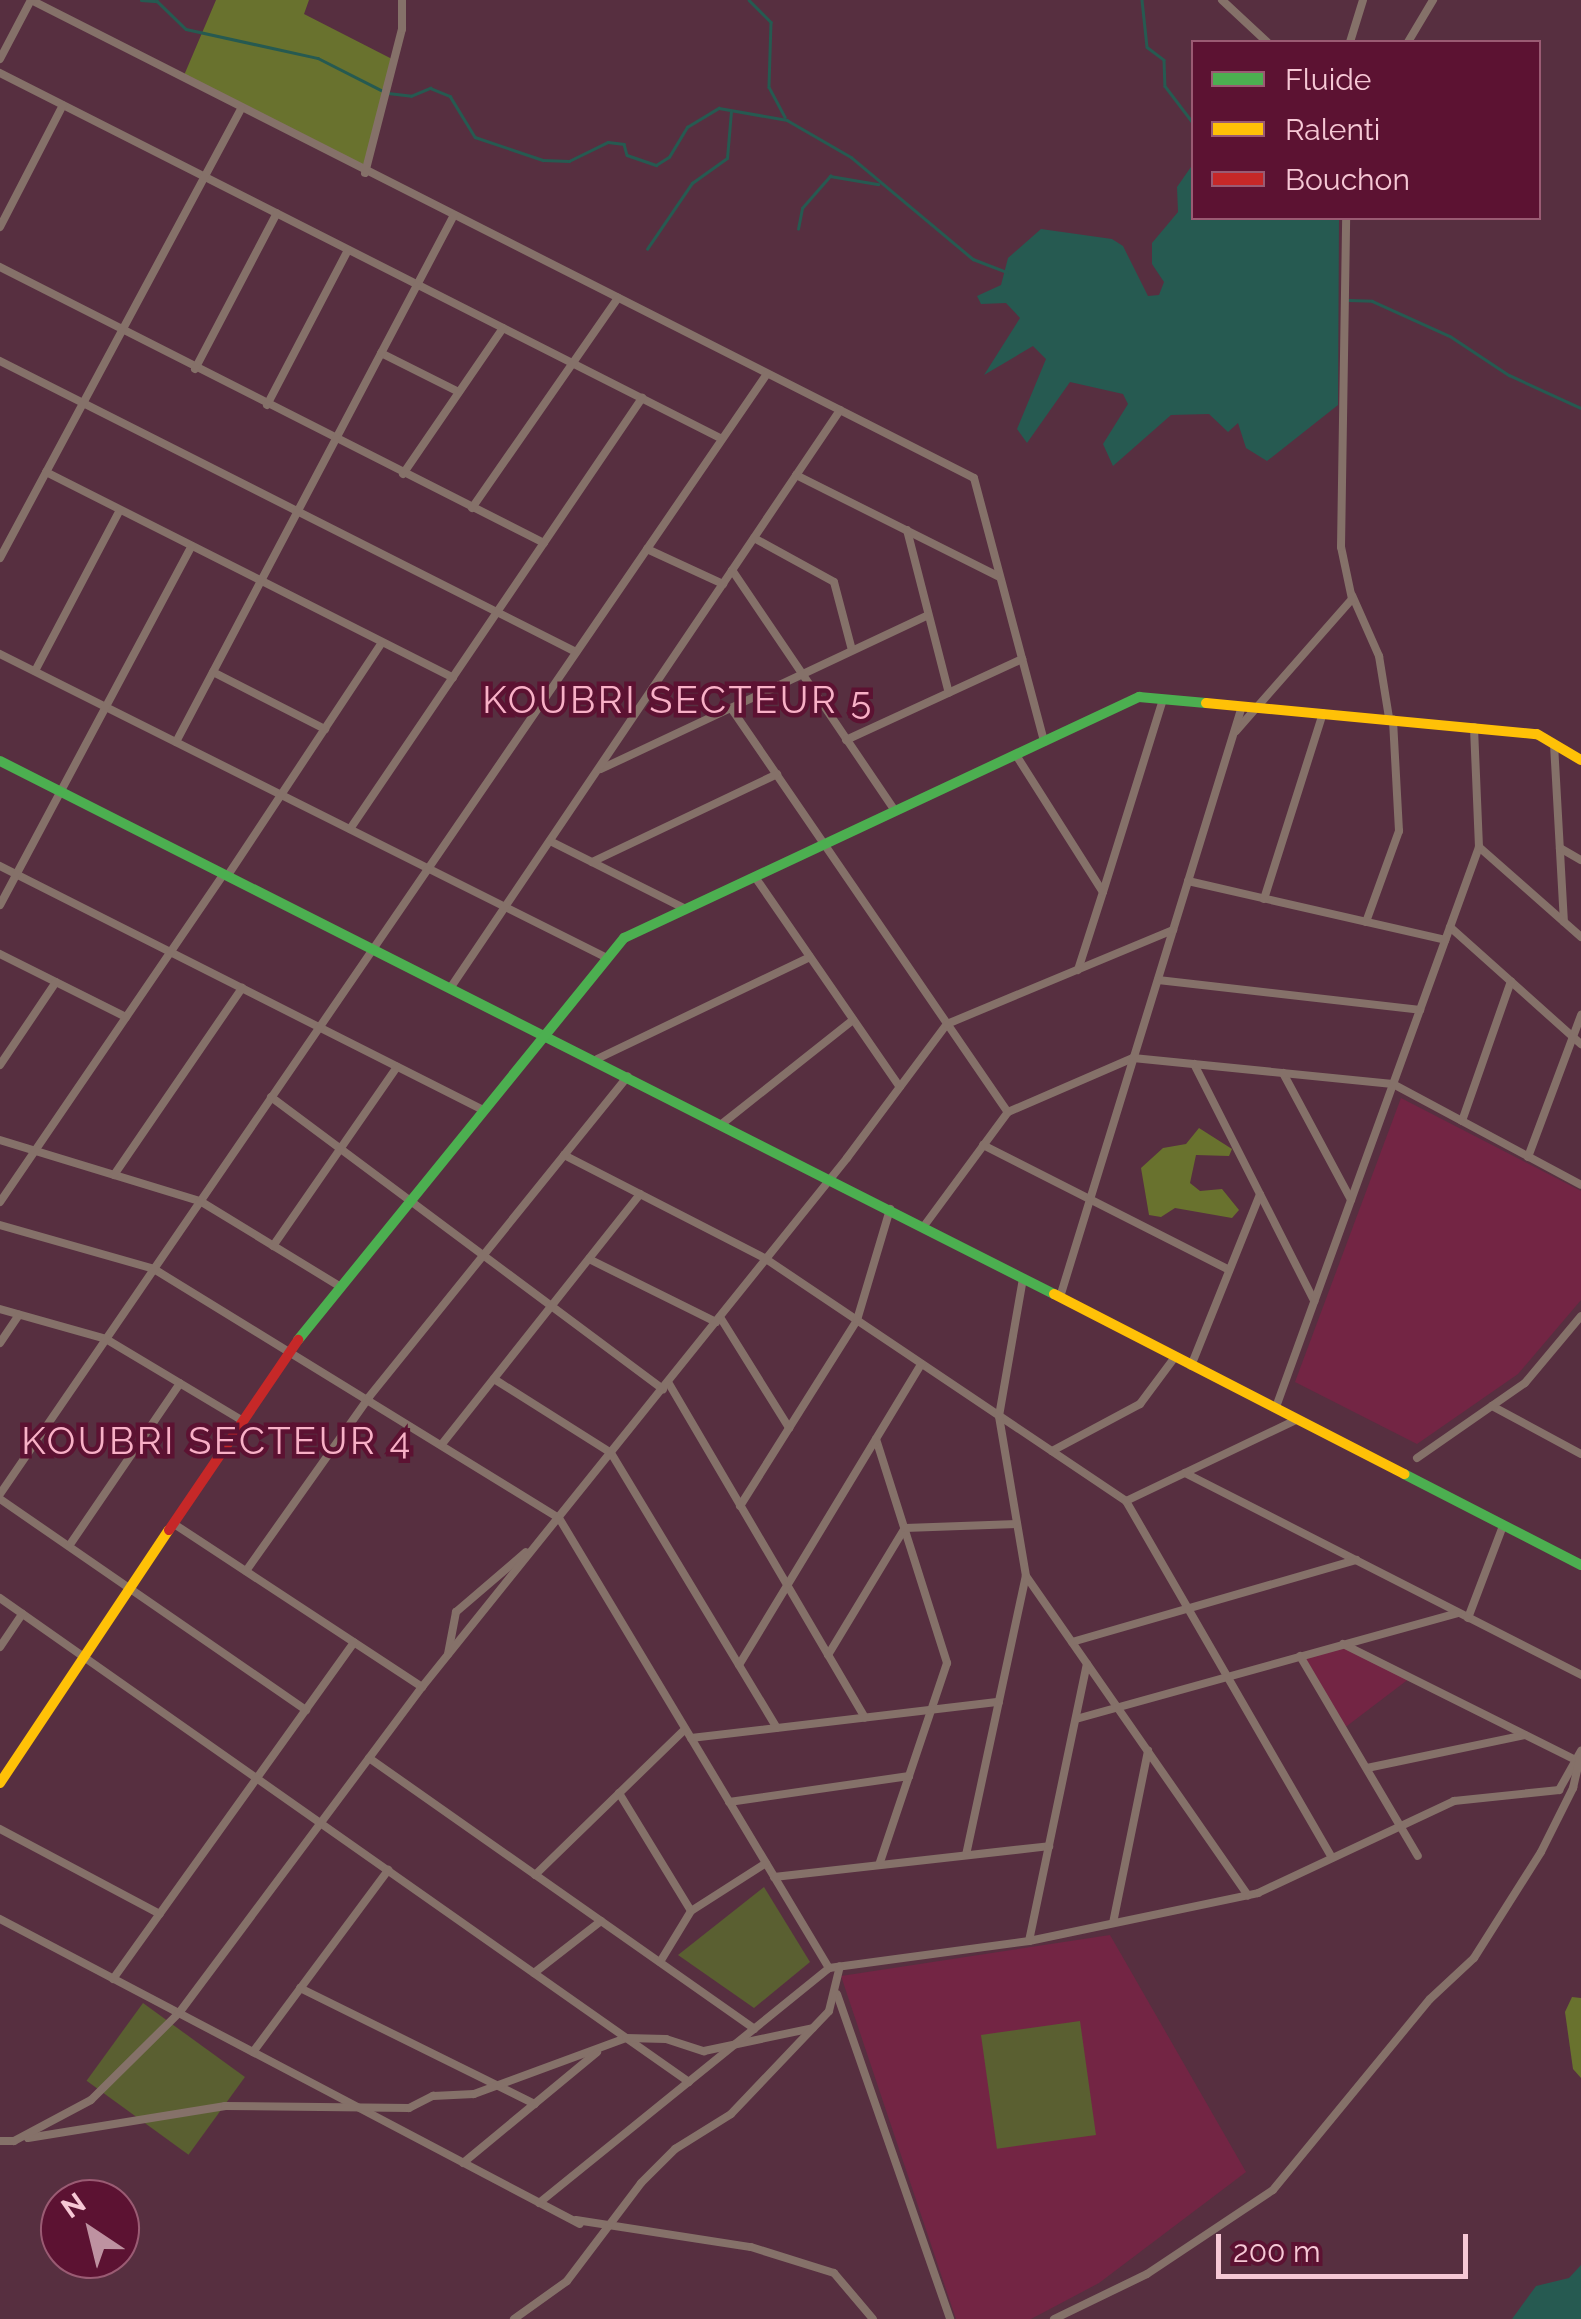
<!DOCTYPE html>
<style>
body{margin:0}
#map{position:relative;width:1581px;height:2319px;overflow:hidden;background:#572f40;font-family:Raleway,sans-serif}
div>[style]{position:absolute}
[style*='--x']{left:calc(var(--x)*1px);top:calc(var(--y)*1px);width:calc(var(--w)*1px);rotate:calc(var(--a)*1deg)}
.built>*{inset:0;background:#732544}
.green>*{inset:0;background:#5a5f31;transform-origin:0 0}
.forest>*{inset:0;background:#69722e}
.water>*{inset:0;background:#265a51}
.stream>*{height:2.5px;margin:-1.25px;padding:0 1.25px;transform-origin:1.25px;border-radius:1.25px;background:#265a51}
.street>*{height:8px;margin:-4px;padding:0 4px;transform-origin:4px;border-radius:4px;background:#857169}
.fast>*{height:10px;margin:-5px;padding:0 5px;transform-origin:5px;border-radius:5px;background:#4caf50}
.slow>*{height:10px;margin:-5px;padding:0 5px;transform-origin:5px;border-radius:5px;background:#ffc107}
.jam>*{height:10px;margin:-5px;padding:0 5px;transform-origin:5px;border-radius:5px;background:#c62828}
span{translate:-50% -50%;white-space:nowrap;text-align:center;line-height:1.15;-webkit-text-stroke:9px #5c1232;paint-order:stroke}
.quarter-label{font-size:38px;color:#f8b0c6;letter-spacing:2.5px}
.legend{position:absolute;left:1191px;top:40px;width:350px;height:180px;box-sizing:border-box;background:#5c1232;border:2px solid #9a5b73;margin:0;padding:12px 18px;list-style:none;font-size:30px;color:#f6c8d5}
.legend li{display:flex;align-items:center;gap:20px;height:50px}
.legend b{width:50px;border:2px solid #9a5b73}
.north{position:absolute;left:40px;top:2179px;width:100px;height:100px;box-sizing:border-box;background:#5c1232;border:2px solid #9a5b73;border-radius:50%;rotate:325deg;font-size:28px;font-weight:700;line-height:40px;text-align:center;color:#f6c8d5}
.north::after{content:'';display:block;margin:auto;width:35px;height:45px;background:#be92a1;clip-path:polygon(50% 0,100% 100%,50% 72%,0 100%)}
.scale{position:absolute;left:1216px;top:2234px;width:252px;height:45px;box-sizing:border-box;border:5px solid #f6c8d5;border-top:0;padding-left:12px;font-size:30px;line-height:35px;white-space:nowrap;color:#f6c8d5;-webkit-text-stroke:8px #5c1232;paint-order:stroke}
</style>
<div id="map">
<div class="built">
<div style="clip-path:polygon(1401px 1098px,1581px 1191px,1581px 1300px,1518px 1374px,1417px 1444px,1295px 1382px)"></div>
<div style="clip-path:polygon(1343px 1644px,1410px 1678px,1343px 1729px,1300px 1656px)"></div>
<div style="clip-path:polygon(1110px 1935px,1246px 2172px,1099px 2283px,1031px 2319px,956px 2319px,841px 1976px)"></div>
</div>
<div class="green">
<div style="clip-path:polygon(764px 1887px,810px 1962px,754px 2008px,678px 1955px)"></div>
<div style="left:143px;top:2003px;width:126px;height:96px;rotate:36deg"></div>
<div style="left:1080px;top:2021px;width:115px;height:100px;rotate:82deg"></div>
</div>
<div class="forest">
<div style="clip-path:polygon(216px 0,309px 0,304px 14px,392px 59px,365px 173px,182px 80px)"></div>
<div style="clip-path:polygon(1199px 1128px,1232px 1149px,1229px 1156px,1196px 1155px,1190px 1183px,1200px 1191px,1222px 1189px,1239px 1210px,1232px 1218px,1175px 1208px,1161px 1217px,1149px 1215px,1141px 1168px,1163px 1148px,1186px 1144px)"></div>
<div style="clip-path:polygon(1572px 1997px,1581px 1998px,1581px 2078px,1573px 2069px,1565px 2012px)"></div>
</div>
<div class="water">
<div style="clip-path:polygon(1193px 126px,1194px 218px,1339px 218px,1338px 405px,1267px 461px,1246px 448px,1238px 423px,1228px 432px,1209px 414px,1171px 415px,1113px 466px,1103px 444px,1128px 404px,1123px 394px,1070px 382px,1027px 443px,1017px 429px,1046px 359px,1033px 346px,984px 375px,1020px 318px,1006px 303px,981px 304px,977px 296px,1001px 285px,1008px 258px,1041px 229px,1112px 239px,1123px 246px,1148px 296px,1159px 295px,1164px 282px,1152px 264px,1152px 243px,1178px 212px,1177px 187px,1193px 164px)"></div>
<div style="clip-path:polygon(1581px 2265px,1581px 2319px,1512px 2319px,1536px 2286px,1569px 2278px)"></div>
</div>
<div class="stream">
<div style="--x:141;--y:0;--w:16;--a:4"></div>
<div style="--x:157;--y:1;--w:40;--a:44"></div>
<div style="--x:186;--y:29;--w:135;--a:12.4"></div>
<div style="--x:318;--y:58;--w:71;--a:26.9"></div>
<div style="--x:749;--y:0;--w:31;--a:45"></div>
<div style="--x:771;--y:22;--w:65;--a:91.8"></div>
<div style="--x:769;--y:87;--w:34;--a:62"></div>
<div style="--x:1142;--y:0;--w:47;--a:83.9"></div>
<div style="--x:1147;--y:47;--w:21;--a:37"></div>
<div style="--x:1164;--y:60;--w:26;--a:88"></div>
<div style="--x:1165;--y:86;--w:48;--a:52.7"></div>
<div style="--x:388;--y:93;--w:23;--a:7"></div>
<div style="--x:411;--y:96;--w:21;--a:-23"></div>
<div style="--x:430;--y:88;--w:22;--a:22"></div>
<div style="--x:450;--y:96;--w:48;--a:58.6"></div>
<div style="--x:475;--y:137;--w:72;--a:18.7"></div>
<div style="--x:543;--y:160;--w:26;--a:2"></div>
<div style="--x:569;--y:161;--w:43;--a:-26"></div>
<div style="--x:608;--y:142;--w:16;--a:7"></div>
<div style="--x:624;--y:144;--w:11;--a:75"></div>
<div style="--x:627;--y:155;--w:31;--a:19"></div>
<div style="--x:656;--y:165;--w:15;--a:-32"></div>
<div style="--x:669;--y:157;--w:35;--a:-59"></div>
<div style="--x:687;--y:127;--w:37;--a:-31"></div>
<div style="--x:719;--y:108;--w:69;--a:10"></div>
<div style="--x:787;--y:120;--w:74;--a:30"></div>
<div style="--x:851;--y:157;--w:159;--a:39.9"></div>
<div style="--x:973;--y:259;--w:36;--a:21"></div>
<div style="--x:798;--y:229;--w:21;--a:-79"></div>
<div style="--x:802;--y:208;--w:43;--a:-48.8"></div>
<div style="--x:830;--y:176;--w:49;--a:9.5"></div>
<div style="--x:647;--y:249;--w:80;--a:-55.7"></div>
<div style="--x:692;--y:183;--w:43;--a:-35.5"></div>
<div style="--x:727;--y:158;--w:47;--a:-85.1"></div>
<div style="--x:1349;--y:300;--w:23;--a:2"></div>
<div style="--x:1372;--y:301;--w:85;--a:24.2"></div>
<div style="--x:1450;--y:336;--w:71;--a:33.5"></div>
<div style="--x:1509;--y:375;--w:79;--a:24.6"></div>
</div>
<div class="street">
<div style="--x:31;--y:0;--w:1057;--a:26.88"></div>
<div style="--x:974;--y:478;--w:273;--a:75.1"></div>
<div style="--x:1222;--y:0;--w:62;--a:43"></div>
<div style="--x:1350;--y:42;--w:44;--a:-72.8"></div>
<div style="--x:1408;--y:42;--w:49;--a:-59.2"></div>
<div style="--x:0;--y:59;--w:67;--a:-62.3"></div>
<div style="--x:0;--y:73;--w:809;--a:26.88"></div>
<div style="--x:365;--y:173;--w:149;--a:-75.6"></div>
<div style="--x:402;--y:29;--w:29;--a:-90"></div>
<div style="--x:0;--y:227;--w:137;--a:-62.7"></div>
<div style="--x:0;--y:267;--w:610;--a:26.9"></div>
<div style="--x:381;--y:353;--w:87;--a:26.6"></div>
<div style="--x:0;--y:361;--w:645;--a:26.8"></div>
<div style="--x:195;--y:369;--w:176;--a:-62.3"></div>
<div style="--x:267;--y:405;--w:175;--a:-62.4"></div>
<div style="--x:46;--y:472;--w:456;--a:26.8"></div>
<div style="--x:403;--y:474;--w:177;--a:-55.6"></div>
<div style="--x:796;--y:475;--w:228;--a:26.6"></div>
<div style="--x:472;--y:508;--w:256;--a:-55.2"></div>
<div style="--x:907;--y:530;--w:168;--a:75.6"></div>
<div style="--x:754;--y:538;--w:91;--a:28.8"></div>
<div style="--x:834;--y:582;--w:70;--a:75.2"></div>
<div style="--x:647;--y:549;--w:84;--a:24.7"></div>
<div style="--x:0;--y:558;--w:510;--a:-61.78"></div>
<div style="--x:732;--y:570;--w:291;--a:55.9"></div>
<div style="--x:1352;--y:595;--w:67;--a:66.1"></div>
<div style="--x:1379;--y:656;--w:63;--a:80.8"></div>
<div style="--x:0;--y:654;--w:679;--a:26.6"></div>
<div style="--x:35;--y:671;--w:182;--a:-62.2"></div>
<div style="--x:213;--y:672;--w:126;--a:27"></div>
<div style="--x:731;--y:708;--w:490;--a:55.6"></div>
<div style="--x:1236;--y:731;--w:176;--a:-48.7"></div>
<div style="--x:1352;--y:599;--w:53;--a:-101.9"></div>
<div style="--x:1341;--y:547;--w:329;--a:-89.1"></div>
<div style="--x:846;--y:740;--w:194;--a:-24.7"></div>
<div style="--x:176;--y:742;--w:596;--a:-62.19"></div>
<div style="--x:1554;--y:744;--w:178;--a:86.8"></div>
<div style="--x:1016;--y:755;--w:162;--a:57.6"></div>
<div style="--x:1103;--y:892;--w:82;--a:107.8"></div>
<div style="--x:601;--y:769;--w:361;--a:-25.2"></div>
<div style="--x:350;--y:829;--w:521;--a:-55.88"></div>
<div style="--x:550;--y:841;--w:152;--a:26.6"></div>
<div style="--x:1479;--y:847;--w:136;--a:41.4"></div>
<div style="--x:1560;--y:848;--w:24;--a:30"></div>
<div style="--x:592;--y:862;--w:205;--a:-25.4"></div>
<div style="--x:0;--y:866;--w:541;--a:26.8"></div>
<div style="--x:228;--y:875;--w:279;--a:-56.5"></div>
<div style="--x:755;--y:877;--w:255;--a:55.4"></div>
<div style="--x:1188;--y:881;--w:264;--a:12.9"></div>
<div style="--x:1103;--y:892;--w:202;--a:-72.7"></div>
<div style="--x:1264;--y:899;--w:195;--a:-72.4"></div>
<div style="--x:0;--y:905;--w:407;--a:-61.9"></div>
<div style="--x:1366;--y:922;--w:97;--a:-70.1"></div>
<div style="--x:1399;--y:831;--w:112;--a:-93.1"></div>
<div style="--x:1450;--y:927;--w:176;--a:41.8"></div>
<div style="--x:0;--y:954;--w:141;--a:26.6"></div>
<div style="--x:1158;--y:980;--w:264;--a:6.5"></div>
<div style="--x:451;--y:987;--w:696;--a:-56.01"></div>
<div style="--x:597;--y:1059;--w:236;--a:-25.6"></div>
<div style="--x:1194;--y:1064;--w:266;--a:63.1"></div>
<div style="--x:0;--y:1065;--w:100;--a:-56"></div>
<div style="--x:1283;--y:1073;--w:144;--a:61.8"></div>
<div style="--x:271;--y:1097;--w:489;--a:36.7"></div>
<div style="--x:1462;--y:1121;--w:148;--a:-70.7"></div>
<div style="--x:723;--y:1123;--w:166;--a:-38.4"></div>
<div style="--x:0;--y:1140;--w:209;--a:17"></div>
<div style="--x:200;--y:1201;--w:165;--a:31.4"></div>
<div style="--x:983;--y:1145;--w:276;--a:26.9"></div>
<div style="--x:564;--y:1155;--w:227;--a:27.2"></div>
<div style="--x:766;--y:1259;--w:434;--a:33.9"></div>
<div style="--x:1126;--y:1501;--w:412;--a:60"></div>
<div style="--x:1528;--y:1157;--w:152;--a:-69.5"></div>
<div style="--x:114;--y:1175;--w:227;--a:-55.6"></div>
<div style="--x:0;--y:1202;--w:397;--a:-55.7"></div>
<div style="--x:0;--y:1225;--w:160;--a:15.9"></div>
<div style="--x:154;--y:1269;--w:475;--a:31.6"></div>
<div style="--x:559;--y:1518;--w:525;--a:59.04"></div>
<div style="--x:924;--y:1226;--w:142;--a:-53.6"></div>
<div style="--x:1008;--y:1112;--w:136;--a:-23.4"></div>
<div style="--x:1133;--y:1058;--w:261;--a:5.7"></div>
<div style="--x:1393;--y:1084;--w:213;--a:28.2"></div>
<div style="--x:273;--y:1246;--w:218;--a:-55.3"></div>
<div style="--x:589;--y:1259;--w:142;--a:26.4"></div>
<div style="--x:1060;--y:1297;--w:618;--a:-72.88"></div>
<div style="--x:0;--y:1309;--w:110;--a:15.8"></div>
<div style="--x:106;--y:1339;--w:160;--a:30.9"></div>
<div style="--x:720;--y:1317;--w:131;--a:58.1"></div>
<div style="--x:0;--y:1343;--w:34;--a:-56"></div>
<div style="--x:1191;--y:1366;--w:185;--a:-68.1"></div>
<div style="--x:494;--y:1379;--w:138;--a:32.3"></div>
<div style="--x:611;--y:1453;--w:321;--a:58.9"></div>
<div style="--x:668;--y:1382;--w:389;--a:59.6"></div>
<div style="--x:1492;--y:1406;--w:101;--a:28.3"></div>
<div style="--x:1276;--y:1407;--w:596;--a:-70.07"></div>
<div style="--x:1479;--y:847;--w:120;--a:-92.4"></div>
<div style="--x:876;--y:1439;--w:235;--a:72.4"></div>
<div style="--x:947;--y:1663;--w:213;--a:108.6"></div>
<div style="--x:442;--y:1444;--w:319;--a:-51.6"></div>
<div style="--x:1052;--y:1451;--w:100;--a:-28.1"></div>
<div style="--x:1140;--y:1404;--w:59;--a:-53.3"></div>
<div style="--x:1417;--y:1458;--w:131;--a:-34.8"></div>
<div style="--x:1525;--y:1383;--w:87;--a:-50.1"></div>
<div style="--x:1185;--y:1473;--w:445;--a:27"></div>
<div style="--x:0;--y:1494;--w:1357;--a:-55.6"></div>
<div style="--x:0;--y:1499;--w:372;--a:34.6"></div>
<div style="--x:1126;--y:1501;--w:188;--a:-25.5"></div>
<div style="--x:740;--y:1506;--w:220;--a:-57.8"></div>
<div style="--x:857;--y:1320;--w:116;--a:-73.4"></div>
<div style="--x:174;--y:1524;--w:297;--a:33.3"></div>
<div style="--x:69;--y:1546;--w:197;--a:-55.7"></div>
<div style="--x:246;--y:1571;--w:213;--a:-54.7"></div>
<div style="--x:369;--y:1397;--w:412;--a:-51.1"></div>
<div style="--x:1026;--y:1576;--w:389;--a:55.2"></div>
<div style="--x:0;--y:1598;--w:842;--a:35.09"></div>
<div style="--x:1468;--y:1618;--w:98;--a:-69.2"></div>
<div style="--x:1072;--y:1642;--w:296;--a:-16.1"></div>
<div style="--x:1343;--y:1644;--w:260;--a:26.5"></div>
<div style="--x:0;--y:1647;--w:40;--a:-56"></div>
<div style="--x:448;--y:1654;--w:43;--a:-79.2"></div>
<div style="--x:456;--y:1612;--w:92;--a:-40.6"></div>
<div style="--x:828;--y:1655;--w:149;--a:-58.8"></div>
<div style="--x:905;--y:1528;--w:112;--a:-2"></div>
<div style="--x:1300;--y:1656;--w:232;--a:59.5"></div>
<div style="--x:739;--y:1665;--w:352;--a:-58.8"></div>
<div style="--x:1076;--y:1719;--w:396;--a:-15.5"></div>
<div style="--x:691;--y:1738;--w:310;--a:-6.7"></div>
<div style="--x:369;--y:1758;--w:471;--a:35.1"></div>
<div style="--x:1367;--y:1768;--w:161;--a:-11.8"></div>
<div style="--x:619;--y:1793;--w:138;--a:58.6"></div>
<div style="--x:729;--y:1802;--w:182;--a:-8.2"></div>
<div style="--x:0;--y:1829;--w:181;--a:28"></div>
<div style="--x:966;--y:1855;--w:285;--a:-77.9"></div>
<div style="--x:1026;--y:1576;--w:162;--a:-99.6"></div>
<div style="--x:999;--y:1416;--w:140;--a:-80.1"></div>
<div style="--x:535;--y:1875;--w:209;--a:-44.2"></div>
<div style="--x:774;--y:1877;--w:277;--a:-6.4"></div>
<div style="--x:0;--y:1919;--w:655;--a:27.74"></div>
<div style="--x:1113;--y:1923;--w:176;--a:-78.5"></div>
<div style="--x:1029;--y:1941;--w:283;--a:-78.2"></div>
<div style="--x:660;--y:1962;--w:60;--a:-58.7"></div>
<div style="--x:691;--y:1911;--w:89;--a:-32.6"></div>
<div style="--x:534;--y:1973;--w:85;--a:-37.8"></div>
<div style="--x:113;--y:1979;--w:414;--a:-54.4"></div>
<div style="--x:300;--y:1988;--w:262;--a:26.3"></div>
<div style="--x:837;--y:1994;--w:344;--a:70.8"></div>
<div style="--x:253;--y:2052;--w:227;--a:-53.4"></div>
<div style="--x:28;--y:2138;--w:200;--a:-9.2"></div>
<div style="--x:225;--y:2106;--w:184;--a:0.6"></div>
<div style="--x:409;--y:2108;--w:27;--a:-27"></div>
<div style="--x:433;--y:2096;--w:41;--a:-2.8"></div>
<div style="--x:474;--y:2094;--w:162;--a:-20.2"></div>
<div style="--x:626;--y:2038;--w:40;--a:1.4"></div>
<div style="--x:666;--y:2039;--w:40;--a:18"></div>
<div style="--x:704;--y:2051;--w:111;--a:-11.9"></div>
<div style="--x:0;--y:2141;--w:14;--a:0"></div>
<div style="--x:14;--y:2141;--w:87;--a:-28"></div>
<div style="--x:91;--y:2100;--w:124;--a:-44.7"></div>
<div style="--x:179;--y:2013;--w:407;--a:-53.3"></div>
<div style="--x:422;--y:1687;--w:679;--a:-51.22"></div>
<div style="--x:847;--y:1158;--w:167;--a:-53.3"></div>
<div style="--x:947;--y:1024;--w:245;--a:-22.6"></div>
<div style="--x:463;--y:2163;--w:174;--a:-39.6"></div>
<div style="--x:539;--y:2203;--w:373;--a:-39"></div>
<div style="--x:829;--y:1968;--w:202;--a:-7.7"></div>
<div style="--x:1029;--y:1941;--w:234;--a:-11.8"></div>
<div style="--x:1258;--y:1893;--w:217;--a:-25.1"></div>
<div style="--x:1454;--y:1801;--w:106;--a:-6"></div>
<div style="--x:1559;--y:1790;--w:45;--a:-60.6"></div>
<div style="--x:576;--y:2220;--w:177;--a:8.8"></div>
<div style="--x:751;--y:2247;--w:87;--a:17.4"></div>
<div style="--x:834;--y:2273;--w:60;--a:49.7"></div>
<div style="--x:514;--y:2319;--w:65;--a:-35.6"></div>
<div style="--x:567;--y:2281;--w:123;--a:-52.9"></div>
<div style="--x:641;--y:2183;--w:48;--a:-45"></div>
<div style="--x:675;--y:2149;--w:66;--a:-32"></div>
<div style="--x:731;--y:2114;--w:142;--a:-46.4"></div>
<div style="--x:829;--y:2011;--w:46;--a:-76.3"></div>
<div style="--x:1054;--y:2319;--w:103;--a:-25.8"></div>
<div style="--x:1147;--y:2274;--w:151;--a:-33.7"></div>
<div style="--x:1273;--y:2190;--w:247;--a:-50.6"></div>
<div style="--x:1430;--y:1999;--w:60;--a:-43"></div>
<div style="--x:1474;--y:1958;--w:125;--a:-57.7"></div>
<div style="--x:1541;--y:1852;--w:72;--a:-63.4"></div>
<div style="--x:1573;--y:1788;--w:32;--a:-77"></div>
</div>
<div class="fast">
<div style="--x:0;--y:761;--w:1181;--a:26.83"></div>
<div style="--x:298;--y:1340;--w:518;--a:-50.96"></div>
<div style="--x:624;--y:938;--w:569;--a:-25.08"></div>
<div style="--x:1139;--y:697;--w:67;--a:5.1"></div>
<div style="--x:1404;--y:1474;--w:199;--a:27.2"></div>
</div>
<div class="slow">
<div style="--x:1206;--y:703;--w:332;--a:5.4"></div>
<div style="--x:1537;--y:734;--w:51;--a:30.6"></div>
<div style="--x:1054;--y:1294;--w:394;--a:27.2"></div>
<div style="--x:0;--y:1783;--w:304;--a:-56.3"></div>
</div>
<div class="jam">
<div style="--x:169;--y:1530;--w:230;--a:-55.8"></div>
</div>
<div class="quarter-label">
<span style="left:678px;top:700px">KOUBRI SECTEUR 5</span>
<span style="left:217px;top:1441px">KOUBRI SECTEUR 4</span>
</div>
<ul class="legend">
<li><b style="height:12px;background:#4caf50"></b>Fluide</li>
<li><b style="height:12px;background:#ffc107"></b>Ralenti</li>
<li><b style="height:12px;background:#c62828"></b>Bouchon</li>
</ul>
<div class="north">N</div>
<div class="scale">200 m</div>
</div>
